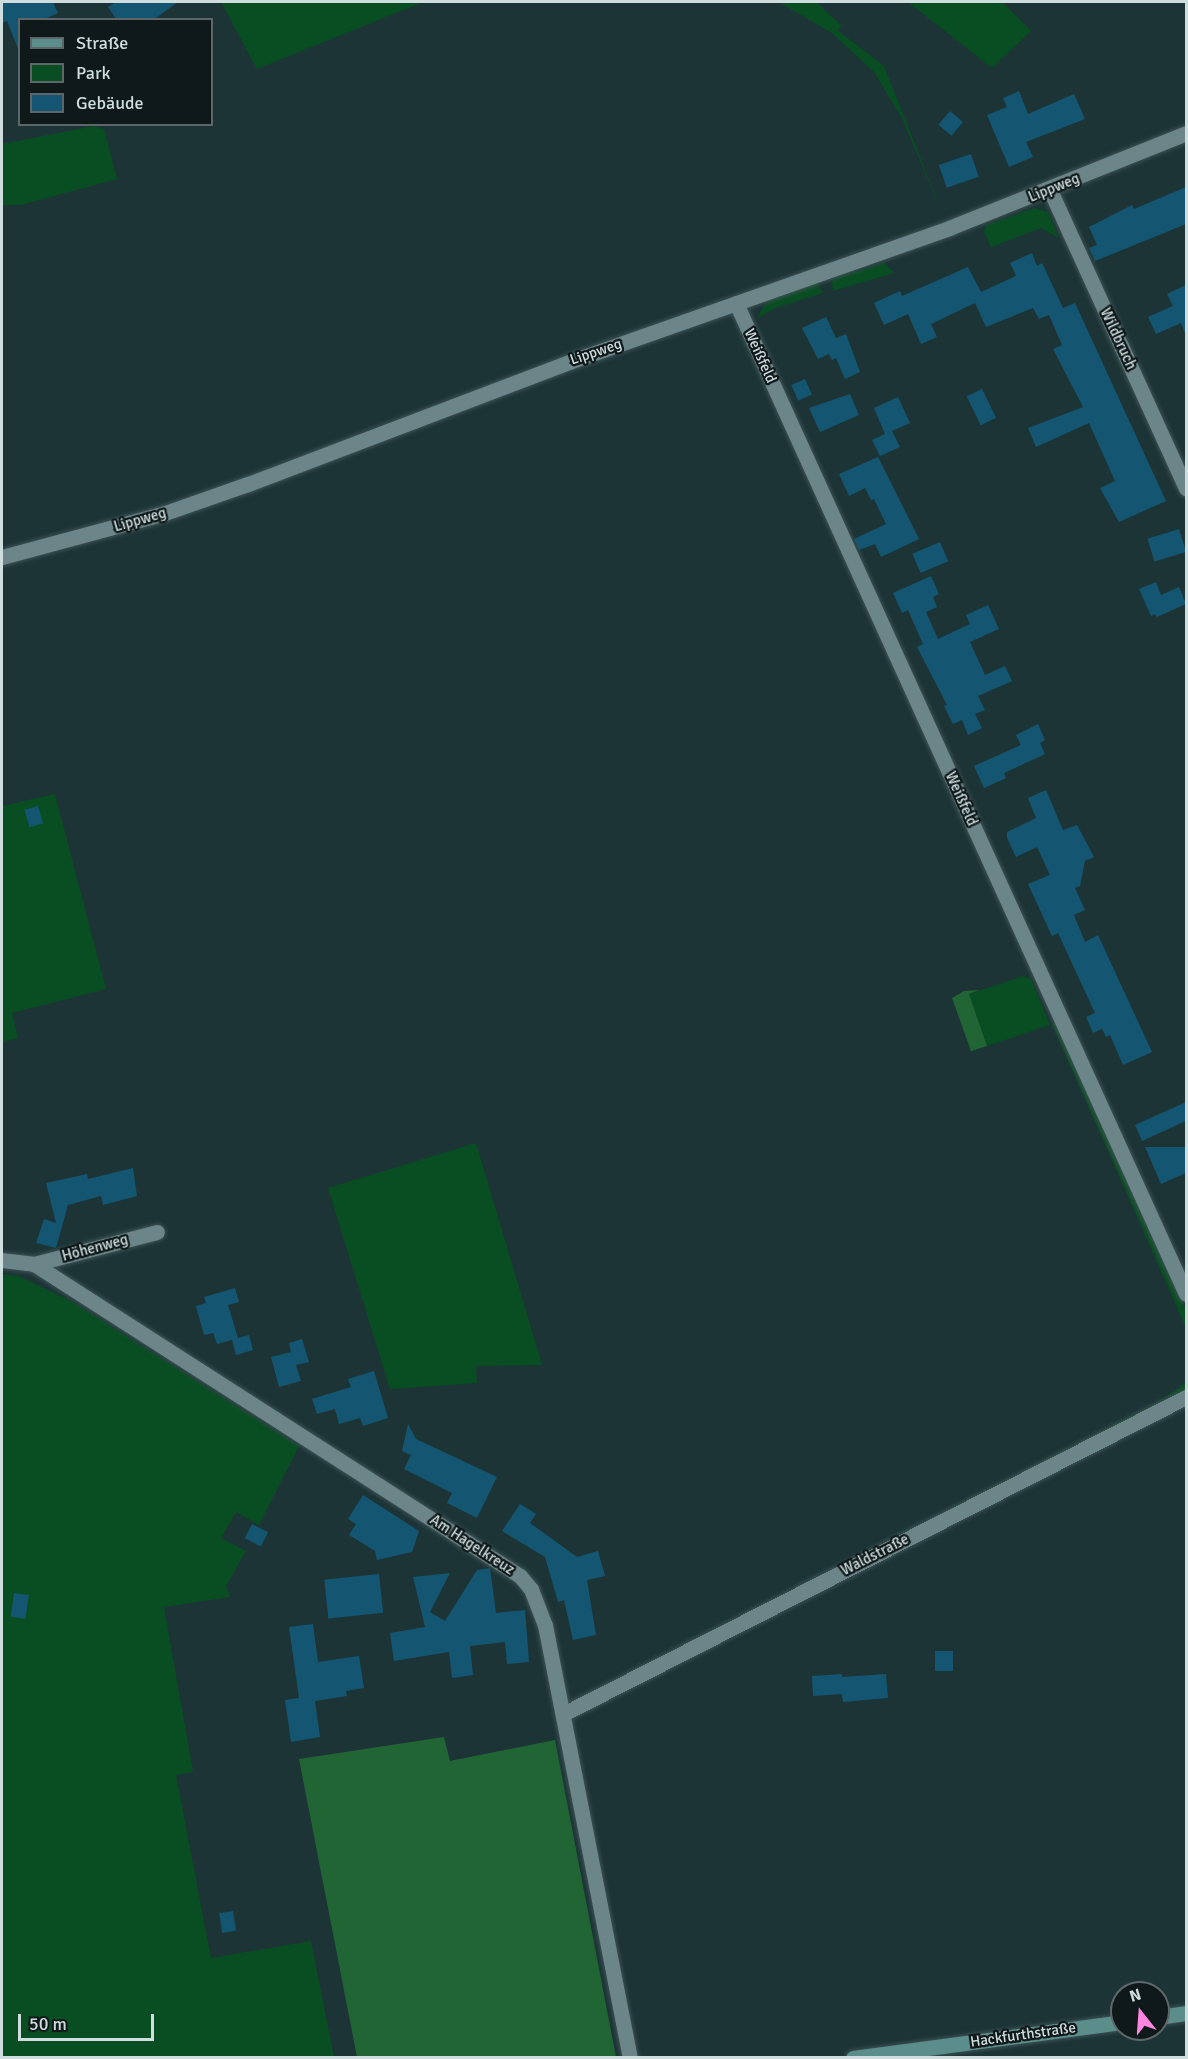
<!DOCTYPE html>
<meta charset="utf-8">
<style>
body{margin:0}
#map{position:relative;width:1188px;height:2059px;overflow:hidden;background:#1c3436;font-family:Signika,sans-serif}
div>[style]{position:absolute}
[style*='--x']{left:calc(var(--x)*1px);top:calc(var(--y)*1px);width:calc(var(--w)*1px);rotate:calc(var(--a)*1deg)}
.green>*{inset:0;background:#094e22}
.forest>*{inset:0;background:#226535}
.building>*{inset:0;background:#145671;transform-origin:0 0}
.roads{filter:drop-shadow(0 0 2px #3c5153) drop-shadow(0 0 2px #3c5153)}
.street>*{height:15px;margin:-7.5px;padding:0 7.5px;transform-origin:7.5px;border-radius:7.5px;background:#6b8588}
.secondary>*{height:15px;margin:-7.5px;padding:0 7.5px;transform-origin:7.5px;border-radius:7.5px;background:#5b8e8a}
span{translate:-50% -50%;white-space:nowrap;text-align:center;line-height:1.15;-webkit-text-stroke:4.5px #0f191a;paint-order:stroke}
.street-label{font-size:15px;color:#cfdddf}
.frame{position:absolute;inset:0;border:3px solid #cfdddf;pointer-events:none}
.legend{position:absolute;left:18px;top:18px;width:195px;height:108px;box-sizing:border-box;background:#0f191a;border:2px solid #5c6769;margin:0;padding:8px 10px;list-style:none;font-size:18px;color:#cfdddf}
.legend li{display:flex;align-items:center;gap:12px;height:30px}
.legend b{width:30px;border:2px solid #5c6769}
.north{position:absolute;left:1110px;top:1981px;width:60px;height:60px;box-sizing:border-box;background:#0f191a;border:2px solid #5c6769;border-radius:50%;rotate:343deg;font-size:16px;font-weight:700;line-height:24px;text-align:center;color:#cfdddf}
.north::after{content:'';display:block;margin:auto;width:21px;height:27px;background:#fe86e0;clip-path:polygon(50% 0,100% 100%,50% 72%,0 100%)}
.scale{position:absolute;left:18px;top:2014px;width:136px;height:27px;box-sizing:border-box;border:3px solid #cfdddf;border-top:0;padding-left:8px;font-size:18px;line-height:21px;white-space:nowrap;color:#cfdddf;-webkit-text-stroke:4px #0f191a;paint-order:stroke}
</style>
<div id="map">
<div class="green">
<div style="clip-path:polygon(221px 2px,423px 2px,257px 69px)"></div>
<div style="clip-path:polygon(779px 2px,816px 2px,842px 26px,837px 30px,884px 66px,944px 217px,902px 118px,874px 72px,832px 33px)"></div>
<div style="clip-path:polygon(908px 2px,1002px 2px,1031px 31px,992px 68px)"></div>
<div style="clip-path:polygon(94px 126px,104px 129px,117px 179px,21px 205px,2px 205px,2px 144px)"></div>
<div style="clip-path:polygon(1035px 208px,1048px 212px,1059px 238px,1041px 228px,991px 247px,984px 231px,986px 225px)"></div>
<div style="clip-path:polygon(884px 263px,894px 273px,833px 291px,832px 279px)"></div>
<div style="clip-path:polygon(817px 283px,823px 293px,775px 308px,756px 319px,767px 302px)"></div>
<div style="clip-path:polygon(55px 794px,106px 989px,12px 1013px,18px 1038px,2px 1042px,2px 806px)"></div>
<div style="clip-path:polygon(1023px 976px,1031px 979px,1050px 1025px,987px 1046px,969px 994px)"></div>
<div style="clip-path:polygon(1056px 1022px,1186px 1310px,1186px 1328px,1052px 1024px)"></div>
<div style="clip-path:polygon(476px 1143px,542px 1365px,476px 1366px,477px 1383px,390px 1389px,328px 1188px)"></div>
<div style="clip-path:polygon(2px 1274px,18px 1276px,71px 1301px,299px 1446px,259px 1525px,236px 1512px,221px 1538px,246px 1551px,226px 1586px,230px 1597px,164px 1607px,193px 1772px,176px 1775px,211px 1958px,311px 1941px,334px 2057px,2px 2058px)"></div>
<div style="clip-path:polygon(1186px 1382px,1186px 1392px,634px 1672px,1165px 1398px)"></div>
</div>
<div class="forest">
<div style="clip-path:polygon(979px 990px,969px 994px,987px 1046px,971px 1051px,952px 998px,964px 991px)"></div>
<div style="clip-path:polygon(444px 1737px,450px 1761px,555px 1740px,616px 2057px,357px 2057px,299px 1759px)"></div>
</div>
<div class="building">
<div style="clip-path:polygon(2px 2px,53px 2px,58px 13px,42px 20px,20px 20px,19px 51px,7px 21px,2px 23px)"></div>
<div style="clip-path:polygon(116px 2px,178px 2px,153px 20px,117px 20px,108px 7px)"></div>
<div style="clip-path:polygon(1019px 91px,1028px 114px,1074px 94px,1085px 119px,1026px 142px,1033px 157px,1009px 167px,987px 115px,1007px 107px,1003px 98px)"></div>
<div style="left:950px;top:111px;width:17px;height:18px;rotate:40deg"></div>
<div style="left:971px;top:154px;width:24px;height:34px;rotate:71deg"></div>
<div style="clip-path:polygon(1186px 187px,1186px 224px,1095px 261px,1089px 248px,1097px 245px,1089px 227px,1132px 205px,1134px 209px)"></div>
<div style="clip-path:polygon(1032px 253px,1037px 266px,1042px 263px,1063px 308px,1075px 303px,1166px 501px,1119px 522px,1100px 488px,1115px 481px,1089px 423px,1036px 447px,1028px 428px,1083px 407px,1053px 349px,1062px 345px,1049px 315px,1039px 319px,1033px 308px,986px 327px,975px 303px,931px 324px,937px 337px,921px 344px,908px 314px,884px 325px,874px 303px,900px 291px,902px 296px,968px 267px,981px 292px,1016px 276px,1010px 263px)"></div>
<div style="clip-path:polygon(1186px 285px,1186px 336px,1181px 323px,1156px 334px,1148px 317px,1173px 306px,1167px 294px)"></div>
<div style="clip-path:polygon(826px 317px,836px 338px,846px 334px,860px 372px,845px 379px,836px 358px,832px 360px,829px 354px,818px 359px,802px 328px)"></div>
<div style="left:805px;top:379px;width:17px;height:15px;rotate:66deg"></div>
<div style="left:982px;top:389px;width:32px;height:17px;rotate:64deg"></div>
<div style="clip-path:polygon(850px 394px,859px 415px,820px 432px,809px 408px)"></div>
<div style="clip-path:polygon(898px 397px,910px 423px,892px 431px,900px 447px,880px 456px,872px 440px,885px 434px,874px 408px)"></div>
<div style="clip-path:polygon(878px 457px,919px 539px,881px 557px,875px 544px,859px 550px,854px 539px,886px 524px,874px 499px,871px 500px,865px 488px,849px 496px,839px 474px)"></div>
<div style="left:1179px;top:529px;width:24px;height:33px;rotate:73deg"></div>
<div style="left:940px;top:542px;width:21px;height:30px;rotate:67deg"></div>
<div style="clip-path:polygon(931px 576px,939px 594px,933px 597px,937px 607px,926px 612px,938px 639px,970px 624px,966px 615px,988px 605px,999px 629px,970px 642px,985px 675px,1005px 666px,1012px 681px,978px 696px,985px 710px,975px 714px,982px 728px,968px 735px,962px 720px,953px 724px,944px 706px,947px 705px,917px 647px,923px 644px,908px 610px,902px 613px,893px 593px)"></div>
<div style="clip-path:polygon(1156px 582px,1161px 595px,1179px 587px,1186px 604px,1157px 617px,1155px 614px,1151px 616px,1139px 589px)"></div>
<div style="clip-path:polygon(1038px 724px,1045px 740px,1040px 743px,1045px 754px,1004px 773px,1006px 778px,984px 788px,974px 766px,1021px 745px,1016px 735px)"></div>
<div style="clip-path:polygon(1046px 790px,1063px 830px,1077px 825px,1094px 857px,1085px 861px,1080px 886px,1075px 888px,1085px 910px,1074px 915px,1085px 942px,1098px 935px,1152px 1052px,1123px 1065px,1110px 1035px,1106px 1037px,1102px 1029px,1093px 1033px,1086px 1017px,1095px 1013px,1058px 933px,1052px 936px,1028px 884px,1050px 875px,1037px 847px,1016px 857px,1007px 838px,1007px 832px,1036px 818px,1028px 798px)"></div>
<div style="left:38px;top:806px;width:18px;height:14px;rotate:74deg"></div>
<div style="clip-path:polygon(1186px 1102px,1186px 1121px,1142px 1141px,1135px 1125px)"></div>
<div style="clip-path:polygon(1145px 1147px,1186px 1147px,1186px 1173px,1161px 1184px)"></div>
<div style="clip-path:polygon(133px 1168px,137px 1196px,103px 1205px,101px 1196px,68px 1205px,56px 1248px,36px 1243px,44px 1219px,56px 1223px,46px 1183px,87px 1174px,88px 1179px)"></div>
<div style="clip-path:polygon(235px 1288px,239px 1302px,228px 1305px,238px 1338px,249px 1335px,253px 1350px,236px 1355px,232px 1340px,217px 1344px,213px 1333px,204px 1335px,196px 1306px,206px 1303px,204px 1297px)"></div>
<div style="clip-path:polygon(302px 1339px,309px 1362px,296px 1365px,301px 1381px,279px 1387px,271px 1357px,291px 1352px,289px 1343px)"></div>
<div style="clip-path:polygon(374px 1371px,388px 1418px,363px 1426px,360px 1418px,339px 1424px,335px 1409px,317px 1414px,312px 1399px,351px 1387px,348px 1379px)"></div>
<div style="clip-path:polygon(408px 1424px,416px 1439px,497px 1477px,477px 1518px,447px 1503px,452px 1493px,404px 1469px,411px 1455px,402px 1451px)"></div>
<div style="clip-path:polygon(363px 1495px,419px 1531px,412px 1552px,377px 1560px,375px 1551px,349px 1535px,356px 1524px,348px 1519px)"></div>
<div style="clip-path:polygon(520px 1504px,536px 1514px,530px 1523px,577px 1557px,598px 1551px,605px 1576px,587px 1580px,596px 1635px,573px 1640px,564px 1600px,558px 1602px,545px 1557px,502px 1531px)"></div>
<div style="left:252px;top:1524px;width:18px;height:16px;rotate:27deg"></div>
<div style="clip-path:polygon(490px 1568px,496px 1613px,525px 1610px,529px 1662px,507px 1664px,505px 1642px,470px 1646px,473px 1675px,452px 1678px,449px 1652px,394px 1661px,390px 1633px,425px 1627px,413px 1577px,450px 1573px,430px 1612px,445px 1621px,477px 1570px)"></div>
<div style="left:379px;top:1574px;width:39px;height:55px;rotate:84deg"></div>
<div style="left:14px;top:1593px;width:15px;height:24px;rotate:8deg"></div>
<div style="clip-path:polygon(313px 1624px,318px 1662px,359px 1656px,364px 1688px,346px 1691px,347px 1696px,315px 1701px,320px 1737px,291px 1742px,285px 1700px,299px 1698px,289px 1627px)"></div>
<div style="left:935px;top:1651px;width:18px;height:20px"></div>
<div style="clip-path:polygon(842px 1674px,842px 1677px,886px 1674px,888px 1698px,843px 1702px,842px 1694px,813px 1696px,812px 1676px)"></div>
<div style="left:233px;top:1911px;width:20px;height:14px;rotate:81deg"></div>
</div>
<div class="roads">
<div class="street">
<div style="--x:1050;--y:190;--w:328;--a:65.5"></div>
<div style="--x:736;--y:303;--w:1088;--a:65.58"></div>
<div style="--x:2;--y:557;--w:169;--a:-15.1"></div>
<div style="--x:165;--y:513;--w:88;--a:-19.3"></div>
<div style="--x:248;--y:484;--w:343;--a:-20.8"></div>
<div style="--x:569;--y:362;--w:403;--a:-19.4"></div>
<div style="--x:949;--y:228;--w:255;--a:-21.8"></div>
<div style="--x:2;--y:1260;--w:32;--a:7"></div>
<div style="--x:34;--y:1264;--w:578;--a:32.7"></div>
<div style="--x:520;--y:1576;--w:17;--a:50"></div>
<div style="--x:531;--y:1589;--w:39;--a:69"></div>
<div style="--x:545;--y:1625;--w:441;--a:78.9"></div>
<div style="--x:34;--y:1264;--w:127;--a:-14.6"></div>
<div style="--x:563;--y:1714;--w:699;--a:-26.97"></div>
</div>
<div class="secondary">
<div style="--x:1158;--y:2017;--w:28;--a:-8"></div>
<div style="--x:853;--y:2058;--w:271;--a:-7.6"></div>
</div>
</div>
<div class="street-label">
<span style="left:1054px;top:188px;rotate:-22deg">Lippweg</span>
<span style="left:1118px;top:339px;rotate:65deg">Wildbruch</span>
<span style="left:596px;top:352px;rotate:-19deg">Lippweg</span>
<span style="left:760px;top:356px;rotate:66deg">Weißfeld</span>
<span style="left:140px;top:520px;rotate:-16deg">Lippweg</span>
<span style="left:961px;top:799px;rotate:66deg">Weißfeld</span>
<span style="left:95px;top:1248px;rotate:-15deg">Höhenweg</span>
<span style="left:472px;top:1545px;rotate:33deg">Am Hagelkreuz</span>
<span style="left:875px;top:1555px;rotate:-27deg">Waldstraße</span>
<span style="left:1023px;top:2035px;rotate:-8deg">Hackfurthstraße</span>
</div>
<div class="frame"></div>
<ul class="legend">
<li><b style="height:8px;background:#5b8e8a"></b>Straße</li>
<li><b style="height:16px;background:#094e22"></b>Park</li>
<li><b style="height:16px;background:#145671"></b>Gebäude</li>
</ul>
<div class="north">N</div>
<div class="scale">50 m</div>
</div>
